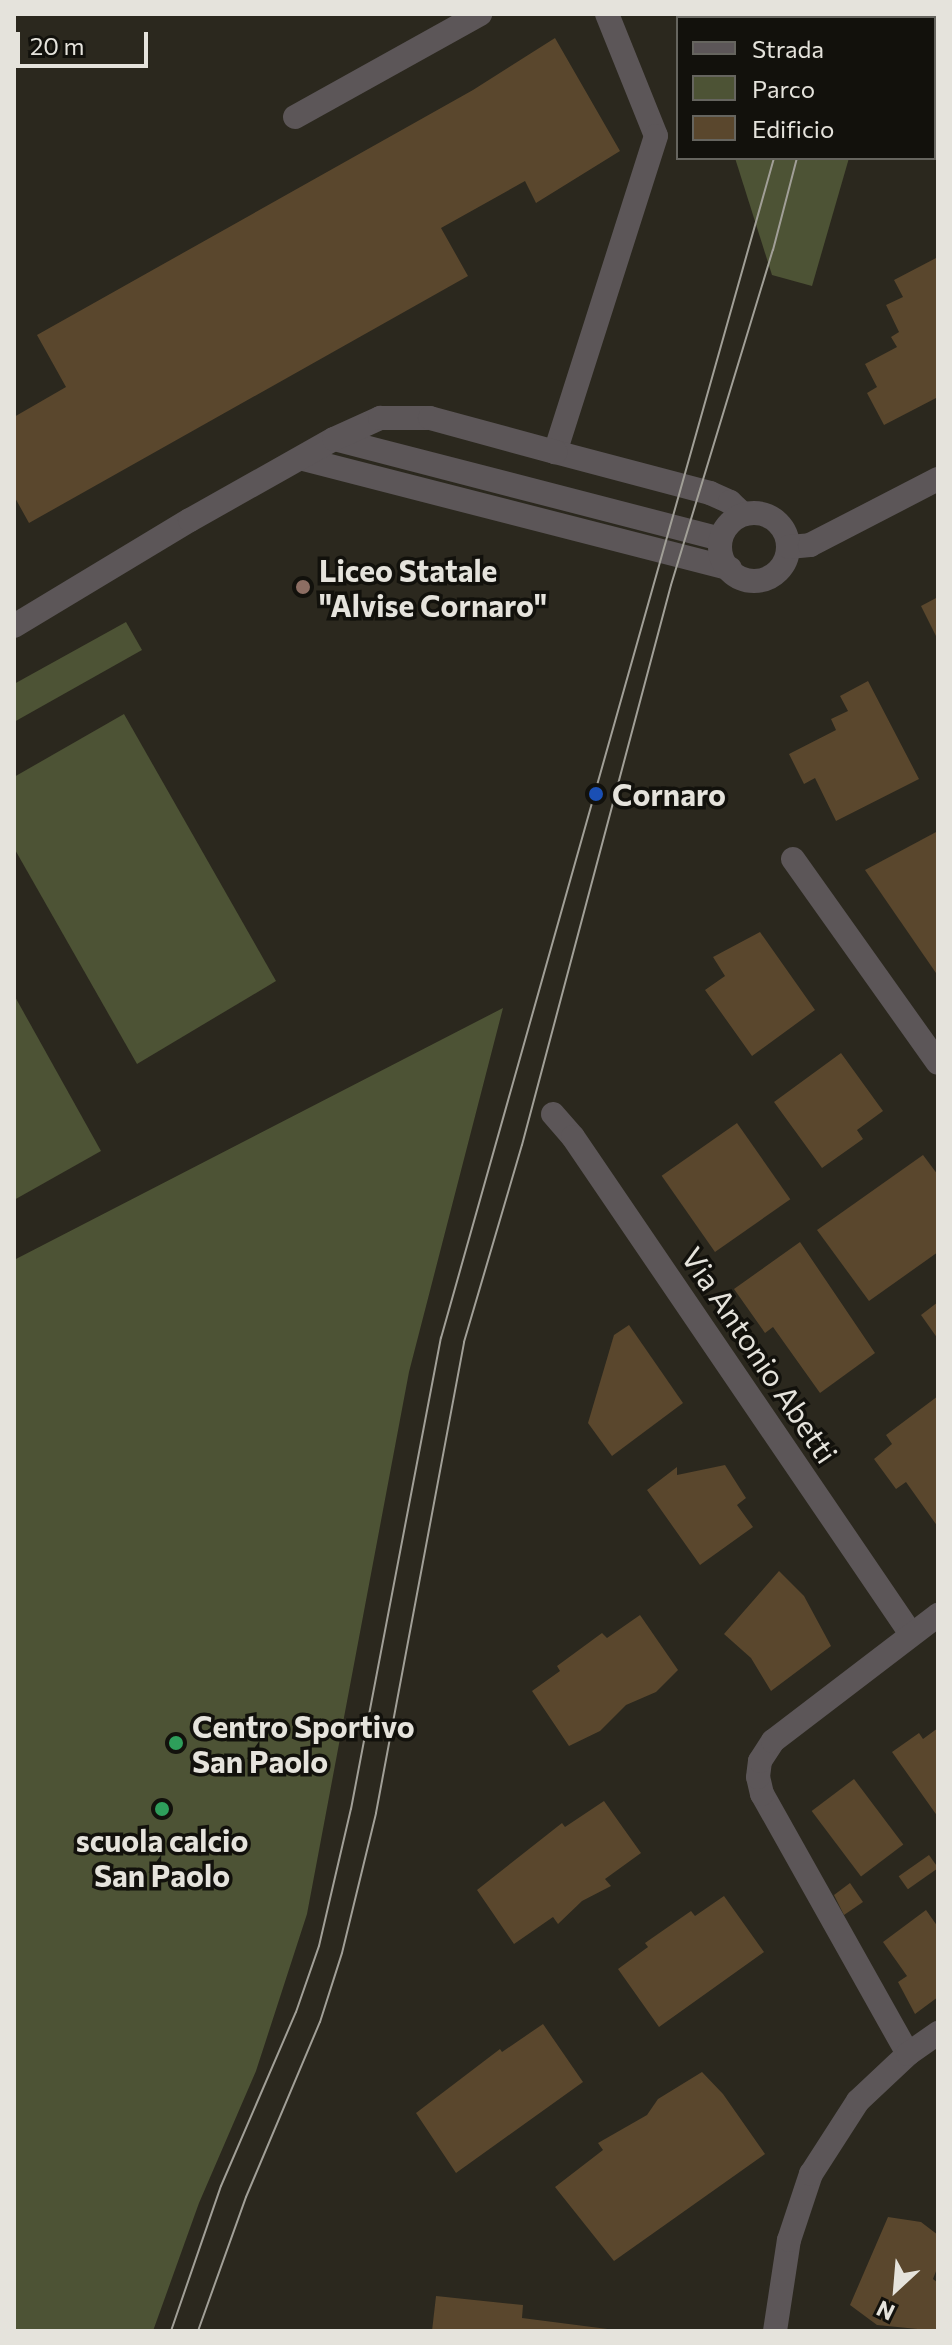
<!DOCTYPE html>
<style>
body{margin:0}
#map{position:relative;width:952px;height:2345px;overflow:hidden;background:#2b281e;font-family:Commissioner,sans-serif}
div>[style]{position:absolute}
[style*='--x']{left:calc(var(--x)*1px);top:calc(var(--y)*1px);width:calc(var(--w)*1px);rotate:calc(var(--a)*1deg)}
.green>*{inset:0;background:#4d5335;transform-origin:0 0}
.building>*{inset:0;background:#5a472d;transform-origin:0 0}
.lane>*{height:24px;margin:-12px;padding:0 12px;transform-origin:12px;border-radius:12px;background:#5c5658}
.street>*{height:24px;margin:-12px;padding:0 12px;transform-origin:12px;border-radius:12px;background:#5c5658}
.street>.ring{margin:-12px;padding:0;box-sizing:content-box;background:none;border:24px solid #5c5658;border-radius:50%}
.tram>*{height:2px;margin:-1px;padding:0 1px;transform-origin:1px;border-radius:1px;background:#a19f97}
.dots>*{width:22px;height:22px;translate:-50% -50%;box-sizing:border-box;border:4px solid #12110c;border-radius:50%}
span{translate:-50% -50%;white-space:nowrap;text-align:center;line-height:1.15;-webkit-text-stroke:7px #12110c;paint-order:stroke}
.poi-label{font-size:30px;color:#e5e3dc;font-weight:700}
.left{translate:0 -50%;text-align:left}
.street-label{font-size:30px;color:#e5e3dc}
.frame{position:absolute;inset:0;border:16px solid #e5e3dc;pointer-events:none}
.legend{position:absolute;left:676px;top:16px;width:260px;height:144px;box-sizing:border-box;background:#12110c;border:2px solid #66655f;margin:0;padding:10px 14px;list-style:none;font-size:24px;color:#e5e3dc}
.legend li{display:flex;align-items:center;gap:16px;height:40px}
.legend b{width:40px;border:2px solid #66655f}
.north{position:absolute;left:856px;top:2249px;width:80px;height:80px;-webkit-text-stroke:6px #12110c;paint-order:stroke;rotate:206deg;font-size:22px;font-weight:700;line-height:32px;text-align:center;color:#e5e3dc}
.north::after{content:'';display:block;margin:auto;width:28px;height:36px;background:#e5e3dc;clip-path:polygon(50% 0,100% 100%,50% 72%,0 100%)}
.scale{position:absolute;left:16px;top:32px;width:132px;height:36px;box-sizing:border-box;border:4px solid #e5e3dc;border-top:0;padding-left:10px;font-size:24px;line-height:28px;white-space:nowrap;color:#e5e3dc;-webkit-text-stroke:6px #12110c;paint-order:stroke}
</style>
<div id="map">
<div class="green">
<div style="left:690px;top:14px;width:200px;height:4px"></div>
<div style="clip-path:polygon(735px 158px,849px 158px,812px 286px,772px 275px)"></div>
<div style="clip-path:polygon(126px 622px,142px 650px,14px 722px,14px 684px)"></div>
<div style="clip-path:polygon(124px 714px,276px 981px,137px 1064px,14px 848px,14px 777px)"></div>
<div style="clip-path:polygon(14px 995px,101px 1151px,14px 1200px)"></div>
<div style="clip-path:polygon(503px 1008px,409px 1372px,307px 1914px,256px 2071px,199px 2203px,153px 2331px,14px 2331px,14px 1260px)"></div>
</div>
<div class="building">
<div style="clip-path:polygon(555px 38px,620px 151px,536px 203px,525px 181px,441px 228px,468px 276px,29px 523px,14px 496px,14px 417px,66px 387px,37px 335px,473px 90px)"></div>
<div style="clip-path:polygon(938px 257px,938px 397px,884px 425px,867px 393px,877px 387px,865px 364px,897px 347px,891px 337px,899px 332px,886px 305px,903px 297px,894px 280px)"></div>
<div style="clip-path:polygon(938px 597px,938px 640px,921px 606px)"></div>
<div style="clip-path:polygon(868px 681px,919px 779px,836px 821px,815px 778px,804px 784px,789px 754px,836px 730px,831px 719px,848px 711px,840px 696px)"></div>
<div style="clip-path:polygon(938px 831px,938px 972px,936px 973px,865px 870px)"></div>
<div style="clip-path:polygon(760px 932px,815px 1010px,752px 1056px,705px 990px,725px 976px,713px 957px)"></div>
<div style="clip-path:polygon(841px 1053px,883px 1111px,857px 1130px,863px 1139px,822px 1168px,774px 1102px)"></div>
<div style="left:737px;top:1123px;width:93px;height:92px;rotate:55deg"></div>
<div style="clip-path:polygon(923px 1155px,938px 1175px,938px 1252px,869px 1301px,817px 1230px)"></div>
<div style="clip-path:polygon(800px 1242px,875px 1353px,820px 1393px,773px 1327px,765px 1333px,734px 1289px)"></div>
<div style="clip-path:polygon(938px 1302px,938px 1339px,921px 1315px)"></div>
<div style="clip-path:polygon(629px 1325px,683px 1403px,612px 1456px,588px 1423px,614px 1335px)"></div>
<div style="clip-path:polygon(938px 1396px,938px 1527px,906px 1482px,896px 1489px,874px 1459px,892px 1444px,886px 1435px)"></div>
<div style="clip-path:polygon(725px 1465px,746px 1498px,737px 1505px,753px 1527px,700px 1565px,647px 1490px,677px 1467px,677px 1475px)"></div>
<div style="clip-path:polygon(779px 1571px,804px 1596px,831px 1646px,771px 1691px,751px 1658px,724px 1634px)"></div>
<div style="clip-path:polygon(640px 1615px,678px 1670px,656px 1692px,626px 1705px,600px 1731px,569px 1746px,532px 1691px,560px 1671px,557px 1666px,602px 1633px,607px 1638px)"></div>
<div style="clip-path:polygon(938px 1728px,938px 1817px,892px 1752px,919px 1733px,923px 1739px)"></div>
<div style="left:854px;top:1779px;width:82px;height:53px;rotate:53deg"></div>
<div style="clip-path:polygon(604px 1801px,641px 1853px,605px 1879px,611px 1886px,582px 1901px,558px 1924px,553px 1917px,514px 1944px,477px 1890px,562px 1823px,565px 1827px)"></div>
<div style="left:929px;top:1855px;width:16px;height:37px;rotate:55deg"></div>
<div style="clip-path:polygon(850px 1883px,863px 1902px,844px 1915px,834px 1895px)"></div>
<div style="clip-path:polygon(724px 1896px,764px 1952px,659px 2027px,618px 1969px,648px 1947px,645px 1943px,691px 1911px,695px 1916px)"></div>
<div style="clip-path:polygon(926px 1910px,938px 1927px,938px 1997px,915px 2014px,898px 1982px,907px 1976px,883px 1942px)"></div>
<div style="clip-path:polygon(543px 2024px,583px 2082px,456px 2173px,416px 2113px,500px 2049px,502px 2052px)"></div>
<div style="clip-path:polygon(702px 2072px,723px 2094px,765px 2154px,614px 2261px,555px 2187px,603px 2150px,598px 2143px,647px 2115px,658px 2099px)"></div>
<div style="clip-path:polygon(888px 2217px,921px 2222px,938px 2235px,938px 2266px,933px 2279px,938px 2283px,938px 2331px,877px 2325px,850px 2305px)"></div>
<div style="clip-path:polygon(436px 2296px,523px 2305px,522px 2318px,623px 2331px,432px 2331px)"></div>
</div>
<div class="lane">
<div style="--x:607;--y:14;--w:131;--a:68.1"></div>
<div style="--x:656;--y:136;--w:332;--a:107.7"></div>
<div style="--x:555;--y:452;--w:160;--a:14.8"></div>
<div style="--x:710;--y:493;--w:22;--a:24"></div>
<div style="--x:730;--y:502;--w:18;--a:43"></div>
<div style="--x:295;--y:117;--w:212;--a:-29.1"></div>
<div style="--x:334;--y:439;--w:399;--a:14.5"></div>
<div style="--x:303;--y:459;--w:441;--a:14.4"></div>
</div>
<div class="street">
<div class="ring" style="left:720px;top:513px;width:44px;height:44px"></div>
<div style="--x:789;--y:547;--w:21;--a:-5"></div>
<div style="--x:810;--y:545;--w:144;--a:-27.3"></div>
<div style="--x:14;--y:626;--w:205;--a:-31.1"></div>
<div style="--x:190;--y:520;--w:165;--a:-29.4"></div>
<div style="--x:334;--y:439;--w:51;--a:-24.5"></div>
<div style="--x:380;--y:418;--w:50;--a:0"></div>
<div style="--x:430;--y:418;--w:130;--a:15.2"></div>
<div style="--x:793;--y:859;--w:250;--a:54.6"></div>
<div style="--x:553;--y:1114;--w:30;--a:49"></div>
<div style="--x:573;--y:1137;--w:601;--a:55.78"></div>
<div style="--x:908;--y:2054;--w:298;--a:-119.3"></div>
<div style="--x:762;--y:1794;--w:17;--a:-103"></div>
<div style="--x:758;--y:1777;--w:16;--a:-83"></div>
<div style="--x:760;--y:1761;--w:24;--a:-57"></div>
<div style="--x:773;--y:1741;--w:208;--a:-37.4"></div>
<div style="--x:775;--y:2331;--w:92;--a:-81.3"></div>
<div style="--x:789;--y:2240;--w:70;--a:-71.6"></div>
<div style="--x:811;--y:2174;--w:87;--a:-57.2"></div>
<div style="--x:858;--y:2101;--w:69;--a:-43.2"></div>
<div style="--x:908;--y:2054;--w:37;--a:-35"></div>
</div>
<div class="tram">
<div style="--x:812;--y:18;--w:4;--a:-76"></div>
<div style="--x:835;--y:18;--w:4;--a:-76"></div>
<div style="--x:171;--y:2331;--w:153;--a:-71"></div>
<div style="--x:221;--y:2186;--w:189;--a:-66.7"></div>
<div style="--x:296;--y:2012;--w:70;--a:-70.8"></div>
<div style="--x:319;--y:1946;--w:141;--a:-76.9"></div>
<div style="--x:351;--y:1809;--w:480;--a:-79.2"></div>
<div style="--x:441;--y:1338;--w:1226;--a:-74.24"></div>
<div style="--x:198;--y:2331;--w:142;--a:-70.3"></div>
<div style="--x:246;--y:2197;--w:190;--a:-67.1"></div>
<div style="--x:320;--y:2022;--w:72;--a:-72.3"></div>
<div style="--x:342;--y:1953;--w:144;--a:-76.3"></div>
<div style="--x:376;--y:1813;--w:479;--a:-79.4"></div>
<div style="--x:464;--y:1342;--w:205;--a:-73.6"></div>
<div style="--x:522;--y:1145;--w:579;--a:-75.1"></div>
<div style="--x:671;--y:585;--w:350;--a:-73.1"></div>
<div style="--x:773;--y:250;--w:95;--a:-75.4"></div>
</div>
<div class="dots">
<div style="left:303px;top:587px;background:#8d6e63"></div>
<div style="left:596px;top:794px;background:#1a4fb4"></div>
<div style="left:176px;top:1743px;background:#2e9e5b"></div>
<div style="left:162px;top:1809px;background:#2e9e5b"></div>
</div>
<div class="poi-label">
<span class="left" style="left:319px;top:587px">Liceo Statale<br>"Alvise Cornaro"</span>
<span class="left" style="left:612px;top:794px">Cornaro</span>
<span class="left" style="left:192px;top:1743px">Centro Sportivo<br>San Paolo</span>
<span style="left:162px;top:1857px">scuola calcio<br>San Paolo</span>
</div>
<div class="street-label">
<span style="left:760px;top:1355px;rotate:56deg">Via Antonio Abetti</span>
</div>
<div class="frame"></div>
<ul class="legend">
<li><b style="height:10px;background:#5c5658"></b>Strada</li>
<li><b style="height:22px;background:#4d5335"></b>Parco</li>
<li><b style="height:22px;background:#5a472d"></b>Edificio</li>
</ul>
<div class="north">N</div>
<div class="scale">20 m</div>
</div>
